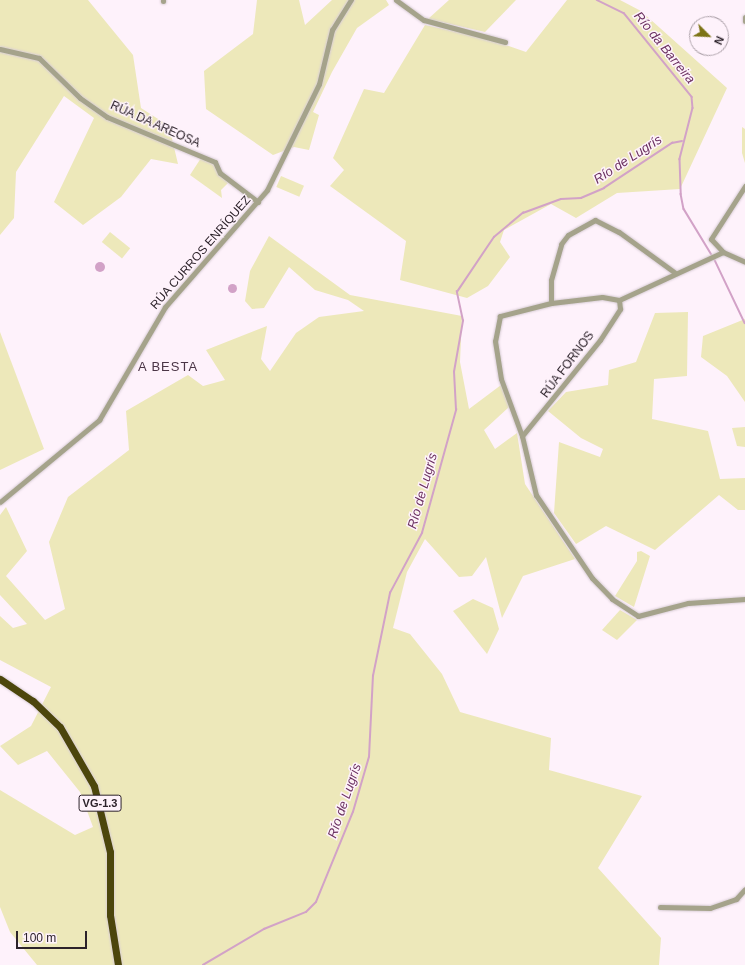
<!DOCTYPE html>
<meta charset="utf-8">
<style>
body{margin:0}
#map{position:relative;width:745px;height:965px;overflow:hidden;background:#fef2fb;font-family:Helvetica,sans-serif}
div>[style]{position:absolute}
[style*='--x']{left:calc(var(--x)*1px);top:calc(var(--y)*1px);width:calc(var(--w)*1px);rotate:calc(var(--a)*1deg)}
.green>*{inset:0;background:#ede8ba;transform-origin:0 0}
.water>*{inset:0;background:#d2a2c7}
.round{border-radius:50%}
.stream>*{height:1.5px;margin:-0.75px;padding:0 0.75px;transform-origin:0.75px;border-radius:0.75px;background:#d2a2c7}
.roads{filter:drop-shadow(0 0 1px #d8cdd5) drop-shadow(0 0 1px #d8cdd5)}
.minor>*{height:5px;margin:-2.5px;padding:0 2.5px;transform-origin:2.5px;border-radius:2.5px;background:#a5a38b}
.highway>*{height:7px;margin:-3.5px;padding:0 3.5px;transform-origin:3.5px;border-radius:3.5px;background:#4c460c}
span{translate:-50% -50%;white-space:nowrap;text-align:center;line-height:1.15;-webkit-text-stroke:3px #fef2fb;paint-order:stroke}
.shield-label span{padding:1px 3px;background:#fef2fb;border:1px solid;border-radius:3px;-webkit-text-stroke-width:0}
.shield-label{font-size:11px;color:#2c222a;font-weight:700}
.street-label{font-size:12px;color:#2c222a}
.water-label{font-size:13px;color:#6a305f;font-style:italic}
.neighbourhood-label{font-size:13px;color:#4b3546;letter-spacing:1px}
.north{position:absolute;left:689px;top:16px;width:40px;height:40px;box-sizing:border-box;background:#fef2fb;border:1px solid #aa9fa7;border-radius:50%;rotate:114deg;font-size:11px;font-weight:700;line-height:16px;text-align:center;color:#2c222a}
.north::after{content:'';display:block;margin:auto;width:14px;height:18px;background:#7c7315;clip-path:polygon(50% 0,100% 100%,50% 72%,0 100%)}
.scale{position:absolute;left:16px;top:931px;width:71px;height:18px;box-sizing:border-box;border:2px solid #2c222a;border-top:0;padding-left:5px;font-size:12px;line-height:14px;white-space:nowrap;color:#2c222a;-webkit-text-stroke:3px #fef2fb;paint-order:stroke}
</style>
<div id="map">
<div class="green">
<div style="clip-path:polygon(0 0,88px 0,133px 55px,141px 108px,169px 126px,178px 164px,151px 159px,121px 197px,83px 225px,54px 202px,94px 118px,64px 96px,16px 172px,14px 218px,0 235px)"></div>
<div style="clip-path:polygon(257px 0,299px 0,305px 25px,332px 0,386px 0,389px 5px,357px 28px,332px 72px,313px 112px,319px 115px,309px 150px,294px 147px,273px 155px,206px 109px,204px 71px,253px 34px)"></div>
<div style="clip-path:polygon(449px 0,516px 0,485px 32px,428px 19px)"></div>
<div style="clip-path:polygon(567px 0,620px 0,641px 11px,727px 88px,680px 189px,617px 193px,576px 218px,551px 204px,504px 230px,500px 242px,510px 257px,488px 286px,467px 298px,400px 280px,406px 241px,330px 186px,344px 170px,333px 158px,364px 89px,384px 93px,425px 25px,485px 38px,526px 52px)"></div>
<div style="clip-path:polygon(742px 127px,745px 129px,745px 163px,742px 153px)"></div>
<div style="clip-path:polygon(201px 158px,213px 164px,228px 183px,221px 190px,222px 198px,190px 175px)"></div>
<div style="left:281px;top:176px;width:25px;height:12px;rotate:23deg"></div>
<div style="left:110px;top:232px;width:26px;height:13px;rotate:39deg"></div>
<div style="clip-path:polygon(269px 236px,350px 295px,462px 316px,460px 362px,469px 409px,501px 385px,509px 407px,484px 430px,495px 449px,517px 433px,525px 484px,575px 559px,523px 576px,502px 618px,486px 557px,472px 576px,459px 577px,425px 539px,407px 572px,393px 628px,410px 634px,442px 674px,460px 712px,551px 738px,549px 770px,642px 796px,598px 868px,661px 938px,659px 965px,37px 965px,10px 932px,0 907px,0 790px,75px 835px,93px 827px,80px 792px,47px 751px,18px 765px,0 746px,31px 726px,51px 687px,0 660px,0 616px,13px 628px,27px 624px,0 595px,0 515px,6px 507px,27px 551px,6px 576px,45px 620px,65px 609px,49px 542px,68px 497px,129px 450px,126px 411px,188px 375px,203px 386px,225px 380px,206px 350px,267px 326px,261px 359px,270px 371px,296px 333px,319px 317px,364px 311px,348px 300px,315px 290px,289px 267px,264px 308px,252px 309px,245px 301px,250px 271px)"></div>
<div style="clip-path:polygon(688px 312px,687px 376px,654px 379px,652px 419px,708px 431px,720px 479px,745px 478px,745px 510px,738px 510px,719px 495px,655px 550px,606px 526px,576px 544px,554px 513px,559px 442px,600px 457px,603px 449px,581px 438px,548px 411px,566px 392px,608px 385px,609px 370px,636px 362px,655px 313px)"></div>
<div style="clip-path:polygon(745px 319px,745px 402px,727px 376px,701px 357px,703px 336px)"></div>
<div style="clip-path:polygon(0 332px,44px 449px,0 470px)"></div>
<div style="clip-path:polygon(745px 427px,745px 447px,737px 446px,732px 428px)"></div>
<div style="clip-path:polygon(641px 551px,650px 556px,634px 607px,615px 596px,637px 561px,637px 552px)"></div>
<div style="clip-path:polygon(473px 599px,493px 608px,499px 629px,487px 654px,453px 611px)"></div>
<div style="clip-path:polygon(620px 610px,637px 620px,617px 640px,602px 630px)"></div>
</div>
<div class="water">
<div class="round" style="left:95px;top:262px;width:10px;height:10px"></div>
<div class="round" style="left:227.5px;top:283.5px;width:9px;height:9px"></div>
</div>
<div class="stream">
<div style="--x:597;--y:0;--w:30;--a:26"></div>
<div style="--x:624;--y:13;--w:108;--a:51"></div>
<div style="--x:692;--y:97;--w:11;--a:85"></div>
<div style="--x:693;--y:108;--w:53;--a:104.3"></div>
<div style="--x:680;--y:159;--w:35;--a:88"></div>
<div style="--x:681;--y:194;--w:15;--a:79"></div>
<div style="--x:684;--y:209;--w:54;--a:58.7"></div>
<div style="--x:714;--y:258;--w:72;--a:64.5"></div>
<div style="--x:203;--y:965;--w:71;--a:-30.5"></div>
<div style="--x:264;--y:929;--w:45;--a:-22"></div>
<div style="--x:306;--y:912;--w:14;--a:-45"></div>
<div style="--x:316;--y:902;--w:97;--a:-67.7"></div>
<div style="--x:353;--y:812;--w:57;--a:-73.8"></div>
<div style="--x:369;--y:757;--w:81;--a:-87.2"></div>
<div style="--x:373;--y:676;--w:85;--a:-78.4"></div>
<div style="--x:390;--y:593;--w:68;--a:-61.9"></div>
<div style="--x:422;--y:533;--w:128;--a:-74.5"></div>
<div style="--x:456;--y:410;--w:38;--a:-93"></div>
<div style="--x:454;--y:372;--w:52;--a:-80"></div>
<div style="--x:463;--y:321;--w:30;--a:-102"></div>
<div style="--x:457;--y:292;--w:66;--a:-56.1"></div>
<div style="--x:494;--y:237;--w:38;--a:-40"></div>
<div style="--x:523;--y:213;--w:40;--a:-20.2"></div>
<div style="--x:561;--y:199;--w:20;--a:-3"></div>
<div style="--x:581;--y:198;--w:25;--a:-23"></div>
<div style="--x:604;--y:188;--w:82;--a:-33.5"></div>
<div style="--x:672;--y:143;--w:10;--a:-11"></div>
</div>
<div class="roads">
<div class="minor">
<div style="--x:396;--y:0;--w:34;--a:36"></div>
<div style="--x:424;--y:20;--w:84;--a:15.2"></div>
<div style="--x:163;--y:1;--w:1;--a:-90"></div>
<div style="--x:745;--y:17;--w:4;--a:90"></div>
<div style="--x:0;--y:49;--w:40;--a:13"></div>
<div style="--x:39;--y:58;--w:57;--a:44.3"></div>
<div style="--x:80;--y:98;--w:33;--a:35"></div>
<div style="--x:107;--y:117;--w:117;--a:22.6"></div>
<div style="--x:215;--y:162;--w:12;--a:66"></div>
<div style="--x:220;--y:173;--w:48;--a:37.3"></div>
<div style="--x:745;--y:186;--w:63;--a:122.7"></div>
<div style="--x:711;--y:239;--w:18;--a:47"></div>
<div style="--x:723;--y:252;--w:24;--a:24"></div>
<div style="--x:723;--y:252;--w:115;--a:155.2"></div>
<div style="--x:619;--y:300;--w:17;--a:-170"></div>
<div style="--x:602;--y:297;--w:51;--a:173.3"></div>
<div style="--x:551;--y:303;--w:53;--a:165.7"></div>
<div style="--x:500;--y:316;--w:25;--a:101"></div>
<div style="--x:495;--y:341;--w:38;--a:81"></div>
<div style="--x:501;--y:379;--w:61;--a:69.8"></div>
<div style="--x:522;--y:436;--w:61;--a:76.7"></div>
<div style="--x:536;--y:495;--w:100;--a:56"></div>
<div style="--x:592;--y:578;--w:29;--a:46"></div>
<div style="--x:612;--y:599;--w:31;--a:33"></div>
<div style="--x:638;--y:616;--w:52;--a:-14.6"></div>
<div style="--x:688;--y:603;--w:57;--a:-4"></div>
<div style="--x:551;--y:303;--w:23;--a:-90"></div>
<div style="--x:551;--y:280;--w:37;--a:-74"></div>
<div style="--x:561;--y:244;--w:11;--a:-52"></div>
<div style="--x:568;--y:235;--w:31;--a:-29"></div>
<div style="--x:595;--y:220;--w:27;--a:27"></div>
<div style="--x:619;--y:232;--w:68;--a:36"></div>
<div style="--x:522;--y:436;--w:124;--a:-50.9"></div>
<div style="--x:600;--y:340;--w:37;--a:-57"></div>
<div style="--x:620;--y:309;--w:9;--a:-96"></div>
<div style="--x:0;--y:502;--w:129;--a:-39.6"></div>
<div style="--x:99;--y:420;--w:131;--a:-59.7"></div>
<div style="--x:165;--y:307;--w:155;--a:-48.9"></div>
<div style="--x:267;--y:190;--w:118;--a:-63.9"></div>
<div style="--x:319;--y:84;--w:56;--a:-76.5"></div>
<div style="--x:332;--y:30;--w:36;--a:-58"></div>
<div style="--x:660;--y:907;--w:50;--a:1.1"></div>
<div style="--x:710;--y:908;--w:28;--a:-19"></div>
<div style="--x:736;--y:899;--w:13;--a:-48"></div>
</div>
<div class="highway">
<div style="--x:0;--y:679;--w:40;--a:34"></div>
<div style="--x:33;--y:701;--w:37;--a:44"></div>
<div style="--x:60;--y:727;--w:68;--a:60"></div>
<div style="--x:94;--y:786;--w:68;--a:76.4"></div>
<div style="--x:110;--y:852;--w:63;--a:90"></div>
<div style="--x:110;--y:915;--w:51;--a:80.9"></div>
</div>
</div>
<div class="shield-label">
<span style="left:100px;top:803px">VG-1.3</span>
</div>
<div class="street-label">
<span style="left:155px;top:125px;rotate:24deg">RÚA DA AREOSA</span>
<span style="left:201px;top:253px;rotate:-49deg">RÚA CURROS ENRÍQUEZ</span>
<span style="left:568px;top:365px;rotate:-53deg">RÚA FORNOS</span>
</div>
<div class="water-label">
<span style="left:664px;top:48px;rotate:51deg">Río da Barreira</span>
<span style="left:628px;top:160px;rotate:-33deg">Río de Lugrís</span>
<span style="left:423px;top:491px;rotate:-74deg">Río de Lugrís</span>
<span style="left:345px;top:801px;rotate:-71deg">Río de Lugrís</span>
</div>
<div class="neighbourhood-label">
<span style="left:168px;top:367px">A BESTA</span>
</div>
<div class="north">N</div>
<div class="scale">100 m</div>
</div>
